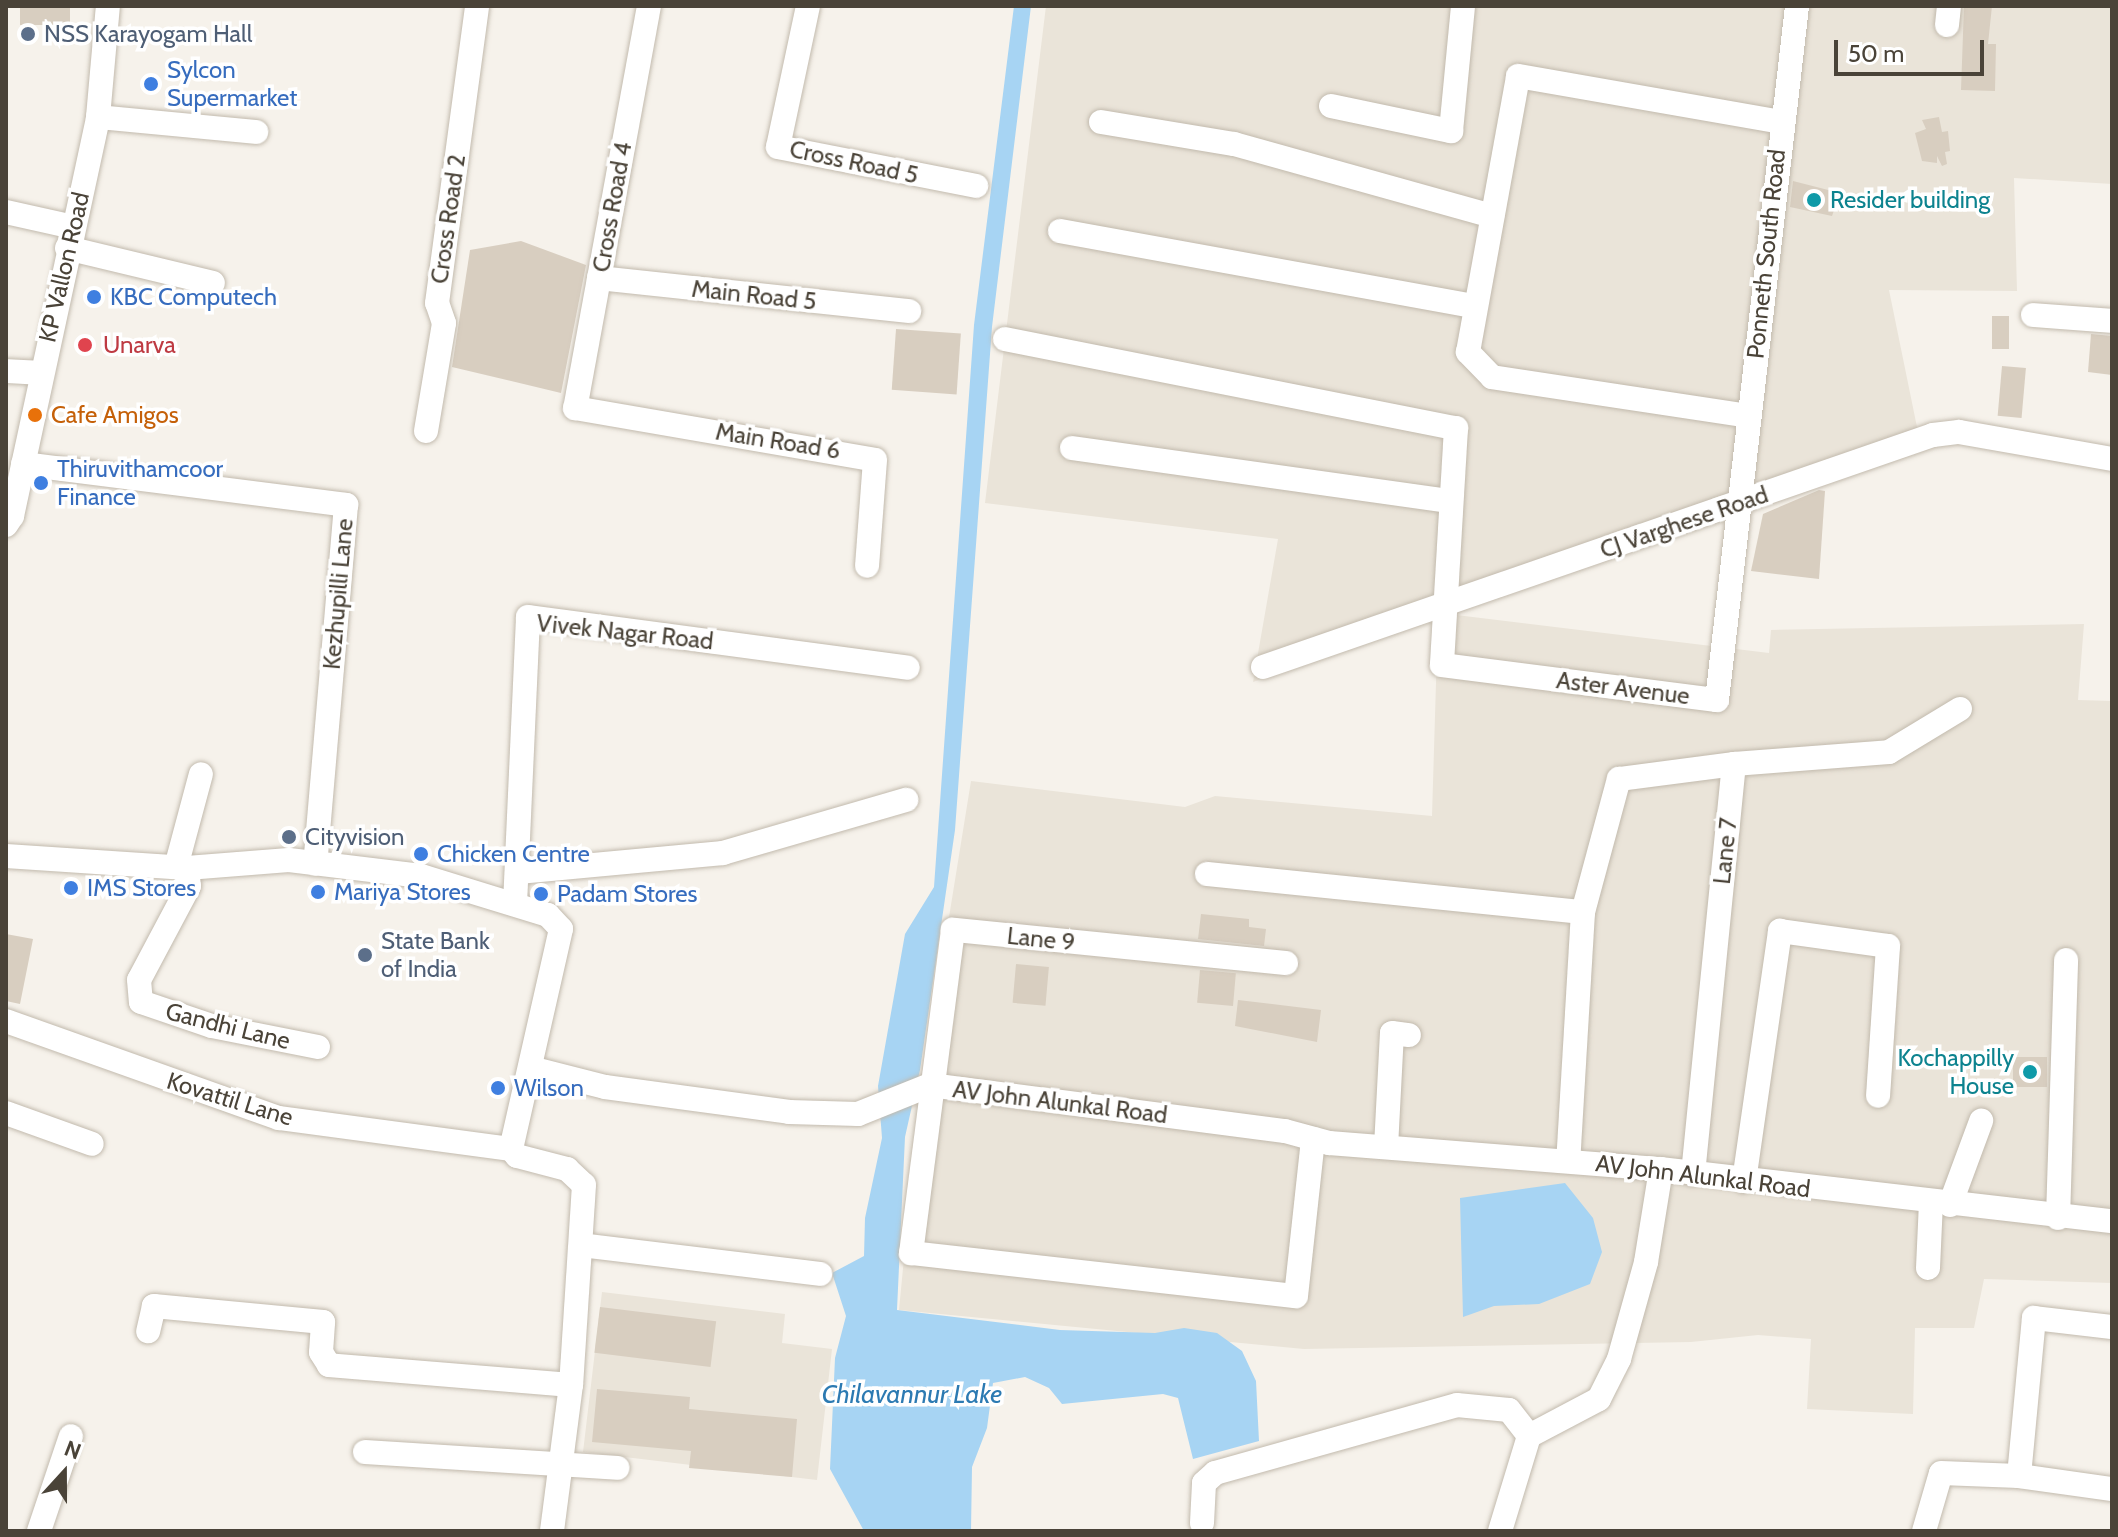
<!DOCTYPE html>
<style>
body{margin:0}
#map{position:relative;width:2118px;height:1537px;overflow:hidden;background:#f6f2eb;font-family:Cabin,sans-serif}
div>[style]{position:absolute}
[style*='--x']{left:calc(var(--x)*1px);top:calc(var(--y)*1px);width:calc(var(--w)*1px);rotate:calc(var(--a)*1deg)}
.residential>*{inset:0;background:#eae4d9}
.water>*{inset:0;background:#a7d4f3}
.building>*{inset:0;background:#d8cec0;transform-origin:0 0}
.roads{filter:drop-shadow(0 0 2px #c2baad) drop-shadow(0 0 2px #c2baad)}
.minor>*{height:24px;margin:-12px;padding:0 12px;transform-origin:12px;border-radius:12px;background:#fff}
.dots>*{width:22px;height:22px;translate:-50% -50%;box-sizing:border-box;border:4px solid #fff;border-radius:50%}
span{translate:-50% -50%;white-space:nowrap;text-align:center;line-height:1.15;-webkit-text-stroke:7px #fff;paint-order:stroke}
.service-label{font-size:24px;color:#4e5e75}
.left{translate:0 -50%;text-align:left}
.shop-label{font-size:24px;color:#366cbe}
.street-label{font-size:24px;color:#4a4338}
.culture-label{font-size:24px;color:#0d838f}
.right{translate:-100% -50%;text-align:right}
.health-label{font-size:24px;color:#be3a42}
.food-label{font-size:24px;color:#c56008}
.water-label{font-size:26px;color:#2c7ab2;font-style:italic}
.frame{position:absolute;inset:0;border:8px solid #4a4338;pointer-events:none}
.north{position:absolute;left:24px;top:1433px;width:80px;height:80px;-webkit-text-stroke:6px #fff;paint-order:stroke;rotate:21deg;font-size:22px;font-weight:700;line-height:32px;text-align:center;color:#4a4338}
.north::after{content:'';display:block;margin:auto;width:28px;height:36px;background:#4a4338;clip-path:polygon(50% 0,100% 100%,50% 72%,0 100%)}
.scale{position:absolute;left:1834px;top:40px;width:150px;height:36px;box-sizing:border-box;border:4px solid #4a4338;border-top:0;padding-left:10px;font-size:24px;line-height:28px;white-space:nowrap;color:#4a4338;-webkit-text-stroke:6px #fff;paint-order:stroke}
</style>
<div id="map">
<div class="residential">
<div style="clip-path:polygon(1046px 6px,2112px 6px,2112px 184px,2014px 178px,2017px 291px,1889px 290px,1918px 432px,1448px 614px,1769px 653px,1771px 630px,2084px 624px,2078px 700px,2112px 701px,2112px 1283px,1984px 1279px,1974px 1328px,1915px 1328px,1913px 1414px,1807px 1409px,1811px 1339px,1758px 1335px,1691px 1342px,1304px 1349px,899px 1310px,919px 1103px,971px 781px,1185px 807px,1215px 796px,1432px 816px,1438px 616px,1253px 682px,1278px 539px,985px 503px)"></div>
<div style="clip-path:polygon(602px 1292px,785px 1314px,782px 1343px,832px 1349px,817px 1480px,583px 1452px)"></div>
</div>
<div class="water">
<div style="clip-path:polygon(1014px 6px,1031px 6px,992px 327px,955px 830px,920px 1070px,905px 1137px,897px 1310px,1060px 1330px,1155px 1333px,1184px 1328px,1217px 1333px,1242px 1351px,1256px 1381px,1259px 1441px,1193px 1459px,1178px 1398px,1163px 1394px,1062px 1404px,1049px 1388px,1025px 1377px,993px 1383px,987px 1428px,972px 1467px,971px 1531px,864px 1531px,830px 1469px,835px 1358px,846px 1316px,832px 1273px,864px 1256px,865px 1218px,882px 1138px,878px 1086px,905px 934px,934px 887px,974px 325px)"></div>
<div style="clip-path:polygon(1565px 1183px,1593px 1218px,1602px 1252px,1590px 1284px,1539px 1304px,1494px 1306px,1463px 1317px,1460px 1198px)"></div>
</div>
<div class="building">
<div style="left:20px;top:6px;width:50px;height:19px"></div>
<div style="clip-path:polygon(1964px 6px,1992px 6px,1988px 44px,1996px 44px,1995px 91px,1961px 90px)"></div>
<div style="clip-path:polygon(1939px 117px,1942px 132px,1948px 131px,1950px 151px,1945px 152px,1947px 164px,1942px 166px,1937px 156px,1937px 163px,1922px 161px,1915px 133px,1926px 129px,1922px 120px)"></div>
<div style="clip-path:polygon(1793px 181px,1840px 193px,1832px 216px,1790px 207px)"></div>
<div style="clip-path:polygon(521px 241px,586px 265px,561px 393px,452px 367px,470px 250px)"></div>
<div style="left:1992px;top:316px;width:17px;height:33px"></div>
<div style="left:896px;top:329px;width:65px;height:61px;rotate:4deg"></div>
<div style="clip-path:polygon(2091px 334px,2112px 336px,2112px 375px,2088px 372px)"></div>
<div style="left:2002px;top:366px;width:24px;height:50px;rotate:5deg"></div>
<div style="clip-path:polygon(1819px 490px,1825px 491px,1819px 579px,1751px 571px,1763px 514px)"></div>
<div style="clip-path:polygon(1201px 914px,1249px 919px,1249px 927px,1266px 929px,1264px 946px,1198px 939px)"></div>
<div style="clip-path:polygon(6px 934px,33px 939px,20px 1004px,6px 1001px)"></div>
<div style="left:1016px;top:964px;width:33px;height:39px;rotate:5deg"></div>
<div style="left:1200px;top:970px;width:36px;height:33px;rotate:5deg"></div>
<div style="clip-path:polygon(1238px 1000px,1321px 1010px,1317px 1042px,1235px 1026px)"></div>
<div style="left:2047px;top:1057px;width:30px;height:34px;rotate:90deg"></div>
<div style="left:600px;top:1307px;width:117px;height:46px;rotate:7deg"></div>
<div style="clip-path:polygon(597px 1389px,690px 1397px,689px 1409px,797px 1419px,792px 1477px,689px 1468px,691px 1451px,592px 1442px)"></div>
</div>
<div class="roads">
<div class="minor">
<div style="--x:649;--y:6;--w:409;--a:100.4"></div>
<div style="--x:575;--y:408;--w:304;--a:9.8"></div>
<div style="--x:875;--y:460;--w:106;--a:94.3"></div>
<div style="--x:808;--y:6;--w:144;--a:102"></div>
<div style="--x:778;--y:147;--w:202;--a:11.1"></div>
<div style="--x:1947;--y:25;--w:19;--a:-84"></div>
<div style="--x:1331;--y:106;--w:123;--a:11.8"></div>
<div style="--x:1451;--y:131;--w:125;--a:-84.5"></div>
<div style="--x:98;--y:117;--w:159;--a:5.4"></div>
<div style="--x:1101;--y:122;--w:135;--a:9.4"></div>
<div style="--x:1234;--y:144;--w:268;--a:15.6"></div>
<div style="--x:6;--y:212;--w:69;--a:12.6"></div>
<div style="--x:1060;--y:231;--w:421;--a:10.3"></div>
<div style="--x:67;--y:248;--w:150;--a:13.5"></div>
<div style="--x:599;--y:278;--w:312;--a:6.1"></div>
<div style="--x:2033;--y:315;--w:79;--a:4.3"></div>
<div style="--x:1005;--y:339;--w:460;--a:11.2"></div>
<div style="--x:1456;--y:428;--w:237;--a:93.4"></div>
<div style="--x:1442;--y:665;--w:277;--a:7.3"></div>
<div style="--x:1717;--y:700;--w:699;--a:-83.42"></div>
<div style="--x:6;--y:371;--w:34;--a:3"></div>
<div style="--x:1749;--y:416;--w:260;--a:-171.4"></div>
<div style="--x:1492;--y:377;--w:35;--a:-134"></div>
<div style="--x:1468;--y:352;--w:280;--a:-79.7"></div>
<div style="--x:1518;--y:76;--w:267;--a:9.9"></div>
<div style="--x:426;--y:431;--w:109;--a:-80.5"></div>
<div style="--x:444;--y:323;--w:21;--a:-109"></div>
<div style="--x:437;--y:303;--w:300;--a:-82.3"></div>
<div style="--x:1072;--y:448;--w:382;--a:8"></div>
<div style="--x:23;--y:464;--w:326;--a:7.2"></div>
<div style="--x:346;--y:505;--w:360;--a:94.9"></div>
<div style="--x:6;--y:525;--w:11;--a:-56"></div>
<div style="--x:12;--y:516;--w:408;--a:-77.8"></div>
<div style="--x:98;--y:117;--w:111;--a:-84.9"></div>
<div style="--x:1263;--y:667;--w:709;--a:-19.1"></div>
<div style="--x:1933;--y:435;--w:26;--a:-7"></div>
<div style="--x:1959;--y:432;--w:155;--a:10"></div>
<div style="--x:6;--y:856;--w:181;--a:3.8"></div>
<div style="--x:187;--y:868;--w:102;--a:-4.5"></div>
<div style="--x:289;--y:860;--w:133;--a:6.9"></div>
<div style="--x:421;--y:876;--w:133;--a:17.1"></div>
<div style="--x:548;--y:915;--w:19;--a:47"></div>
<div style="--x:561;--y:929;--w:226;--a:102.8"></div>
<div style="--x:511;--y:1149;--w:9;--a:49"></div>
<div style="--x:517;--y:1156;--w:52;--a:14.6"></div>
<div style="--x:567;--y:1169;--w:23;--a:43"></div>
<div style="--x:584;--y:1185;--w:200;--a:93.7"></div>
<div style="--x:571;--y:1385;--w:243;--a:-175.3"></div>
<div style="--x:329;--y:1365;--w:15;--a:-122"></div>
<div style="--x:321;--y:1352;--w:30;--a:-86"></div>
<div style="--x:323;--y:1322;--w:170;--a:-174.6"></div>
<div style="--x:154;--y:1306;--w:26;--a:103"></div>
<div style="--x:176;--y:867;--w:96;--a:-75"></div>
<div style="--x:187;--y:868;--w:18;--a:84"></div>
<div style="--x:189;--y:886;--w:106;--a:118"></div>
<div style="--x:139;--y:980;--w:22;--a:85"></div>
<div style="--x:141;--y:1002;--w:75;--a:18.7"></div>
<div style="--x:212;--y:1026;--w:108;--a:11.2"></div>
<div style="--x:518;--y:872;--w:206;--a:-5.3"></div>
<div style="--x:723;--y:853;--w:191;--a:-16.2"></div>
<div style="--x:1207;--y:874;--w:378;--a:5.8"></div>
<div style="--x:1583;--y:912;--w:249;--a:93.4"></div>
<div style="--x:515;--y:904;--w:287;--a:-87.4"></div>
<div style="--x:528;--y:617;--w:383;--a:7.6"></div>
<div style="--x:1583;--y:912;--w:138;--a:-74.9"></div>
<div style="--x:1619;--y:779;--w:116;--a:-7.4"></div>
<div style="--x:1286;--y:963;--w:335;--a:-174.3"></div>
<div style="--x:953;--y:930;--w:326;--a:97.4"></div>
<div style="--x:911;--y:1253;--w:387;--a:6.4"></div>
<div style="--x:1296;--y:1296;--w:158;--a:-83.8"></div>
<div style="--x:6;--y:1021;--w:290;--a:19.6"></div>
<div style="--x:279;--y:1118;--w:234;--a:7.6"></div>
<div style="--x:530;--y:1068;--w:77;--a:14.2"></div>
<div style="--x:605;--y:1087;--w:186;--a:7.7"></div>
<div style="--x:789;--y:1112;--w:69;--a:1.7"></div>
<div style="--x:858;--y:1114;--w:78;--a:-21.9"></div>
<div style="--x:930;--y:1085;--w:358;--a:7.4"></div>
<div style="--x:1285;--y:1131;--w:46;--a:15.3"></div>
<div style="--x:1329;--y:1143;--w:333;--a:4.5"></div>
<div style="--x:1661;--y:1169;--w:454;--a:6.6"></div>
<div style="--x:6;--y:1113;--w:91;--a:19.8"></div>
<div style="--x:1386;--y:1147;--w:114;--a:-87"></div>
<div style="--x:1392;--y:1033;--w:17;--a:7"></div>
<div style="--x:1693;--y:1174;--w:412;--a:-84.3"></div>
<div style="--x:1734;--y:764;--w:155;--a:-4.4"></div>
<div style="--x:1889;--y:752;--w:83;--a:-31.2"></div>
<div style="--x:1744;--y:1181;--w:253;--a:-81.8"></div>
<div style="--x:1780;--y:931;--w:109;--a:7.9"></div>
<div style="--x:1888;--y:946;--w:150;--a:93.8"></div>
<div style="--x:1950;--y:1205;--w:90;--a:-69.7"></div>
<div style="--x:2058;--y:1218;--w:258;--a:-88.2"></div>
<div style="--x:581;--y:1245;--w:241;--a:6.9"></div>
<div style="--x:1928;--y:1268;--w:65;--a:-87.4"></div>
<div style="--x:365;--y:1452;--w:253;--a:3.6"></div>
<div style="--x:2019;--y:1476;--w:159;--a:-84.6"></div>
<div style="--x:2034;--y:1318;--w:79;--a:6.6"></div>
<div style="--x:1202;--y:1523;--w:40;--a:-87.1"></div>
<div style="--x:1204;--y:1483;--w:15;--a:-42"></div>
<div style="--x:1215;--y:1473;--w:251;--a:-15.7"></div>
<div style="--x:1457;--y:1405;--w:52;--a:5.5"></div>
<div style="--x:1509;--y:1410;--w:33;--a:52"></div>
<div style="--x:39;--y:1531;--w:100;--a:-71.4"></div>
<div style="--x:552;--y:1531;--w:147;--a:-82.6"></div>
<div style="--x:1500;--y:1531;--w:99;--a:-73"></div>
<div style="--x:1529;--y:1436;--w:79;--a:-27.9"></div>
<div style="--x:1599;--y:1399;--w:45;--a:-63.4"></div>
<div style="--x:1619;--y:1359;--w:101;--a:-74.4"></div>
<div style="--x:1646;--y:1262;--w:94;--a:-80.8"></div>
<div style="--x:1924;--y:1531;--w:60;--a:-73.7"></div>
<div style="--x:1941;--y:1473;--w:78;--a:2.2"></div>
<div style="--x:2019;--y:1476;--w:94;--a:8"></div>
</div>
</div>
<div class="dots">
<div style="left:28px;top:34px;background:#5c6f8a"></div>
<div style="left:151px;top:84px;background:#3f7fe0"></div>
<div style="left:1814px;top:200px;background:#0f9aa8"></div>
<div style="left:94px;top:297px;background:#3f7fe0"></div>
<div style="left:85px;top:345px;background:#e0444e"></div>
<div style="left:35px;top:415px;background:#e8710a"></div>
<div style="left:41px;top:483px;background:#3f7fe0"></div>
<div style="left:289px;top:837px;background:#5c6f8a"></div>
<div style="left:421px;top:854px;background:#3f7fe0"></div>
<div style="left:71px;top:888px;background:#3f7fe0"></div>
<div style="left:318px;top:892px;background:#3f7fe0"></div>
<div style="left:541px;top:894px;background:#3f7fe0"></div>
<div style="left:365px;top:955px;background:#5c6f8a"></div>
<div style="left:2030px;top:1072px;background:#0f9aa8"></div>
<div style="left:498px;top:1088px;background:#3f7fe0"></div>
</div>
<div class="service-label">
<span class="left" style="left:44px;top:34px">NSS Karayogam Hall</span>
<span class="left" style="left:305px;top:837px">Cityvision</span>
<span class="left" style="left:381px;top:955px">State Bank<br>of India</span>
</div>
<div class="shop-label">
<span class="left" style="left:167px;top:84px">Sylcon<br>Supermarket</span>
<span class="left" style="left:110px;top:297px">KBC Computech</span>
<span class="left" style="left:57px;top:483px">Thiruvithamcoor<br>Finance</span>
<span class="left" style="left:437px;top:854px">Chicken Centre</span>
<span class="left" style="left:87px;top:888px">IMS Stores</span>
<span class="left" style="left:334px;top:892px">Mariya Stores</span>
<span class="left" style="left:557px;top:894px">Padam Stores</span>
<span class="left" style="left:514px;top:1088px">Wilson</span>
</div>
<div class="street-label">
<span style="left:854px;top:162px;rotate:12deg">Cross Road 5</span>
<span style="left:612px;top:207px;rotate:-80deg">Cross Road 4</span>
<span style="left:448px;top:219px;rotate:-82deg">Cross Road 2</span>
<span style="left:1766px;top:254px;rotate:-84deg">Ponneth South Road</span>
<span style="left:64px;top:267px;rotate:-77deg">KP Vallon Road</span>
<span style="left:754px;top:295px;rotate:6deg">Main Road 5</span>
<span style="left:778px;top:441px;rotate:9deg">Main Road 6</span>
<span style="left:1684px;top:522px;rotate:-19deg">CJ Varghese Road</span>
<span style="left:338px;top:594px;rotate:-85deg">Kezhupilli Lane</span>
<span style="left:625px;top:632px;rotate:6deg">Vivek Nagar Road</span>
<span style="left:1623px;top:688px;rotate:7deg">Aster Avenue</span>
<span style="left:1725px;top:851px;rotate:-84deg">Lane 7</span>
<span style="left:1041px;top:939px;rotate:6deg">Lane 9</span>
<span style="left:228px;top:1026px;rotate:14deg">Gandhi Lane</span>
<span style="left:230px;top:1099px;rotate:17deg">Kovattil Lane</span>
<span style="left:1060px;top:1102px;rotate:7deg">AV John Alunkal Road</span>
<span style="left:1703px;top:1176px;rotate:7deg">AV John Alunkal Road</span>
</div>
<div class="culture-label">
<span class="left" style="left:1830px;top:200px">Resider building</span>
<span class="right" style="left:2014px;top:1072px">Kochappilly<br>House</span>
</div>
<div class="health-label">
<span class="left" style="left:103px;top:345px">Unarva</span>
</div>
<div class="food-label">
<span class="left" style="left:51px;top:415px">Cafe Amigos</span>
</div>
<div class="water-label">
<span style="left:912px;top:1395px">Chilavannur Lake</span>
</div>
<div class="frame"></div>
<div class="north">N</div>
<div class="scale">50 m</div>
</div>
